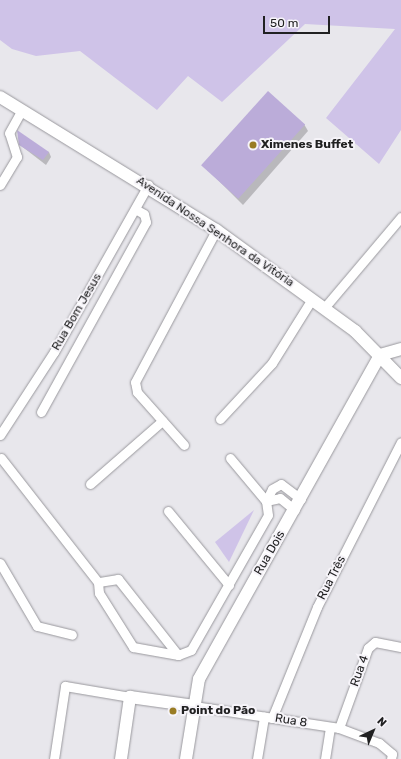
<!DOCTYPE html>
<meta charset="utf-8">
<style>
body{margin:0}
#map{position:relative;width:401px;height:759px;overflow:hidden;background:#e8e7ec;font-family:Rubik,sans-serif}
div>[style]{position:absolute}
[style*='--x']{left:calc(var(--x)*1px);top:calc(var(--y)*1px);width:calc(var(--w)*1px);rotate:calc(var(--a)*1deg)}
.green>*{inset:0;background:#cfc3e8}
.shadow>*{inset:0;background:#0003}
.building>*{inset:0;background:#bbacd9;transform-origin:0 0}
.roads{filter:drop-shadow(0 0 1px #99989d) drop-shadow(0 0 1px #99989d)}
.street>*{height:9px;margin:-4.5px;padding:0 4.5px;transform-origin:4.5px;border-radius:4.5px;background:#fff}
.secondary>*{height:12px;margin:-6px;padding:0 6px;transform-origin:6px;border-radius:6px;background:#fff}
.dots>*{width:11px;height:11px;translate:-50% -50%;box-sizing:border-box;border:2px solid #f6f4f9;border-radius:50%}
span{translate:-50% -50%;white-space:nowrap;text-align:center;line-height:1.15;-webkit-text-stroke:4px #f6f4f9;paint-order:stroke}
.poi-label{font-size:12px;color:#212122;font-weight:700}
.left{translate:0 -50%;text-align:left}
.street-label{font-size:12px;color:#212122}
.north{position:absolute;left:353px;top:711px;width:40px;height:40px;-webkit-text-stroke:3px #f6f4f9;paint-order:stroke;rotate:44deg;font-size:11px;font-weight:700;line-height:16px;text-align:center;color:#212122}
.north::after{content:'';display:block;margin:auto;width:14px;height:18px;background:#212122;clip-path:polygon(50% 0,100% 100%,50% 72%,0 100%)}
.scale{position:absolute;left:263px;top:16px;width:67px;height:18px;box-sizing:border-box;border:2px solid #212122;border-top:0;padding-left:5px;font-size:12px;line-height:14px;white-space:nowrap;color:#212122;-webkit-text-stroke:3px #f6f4f9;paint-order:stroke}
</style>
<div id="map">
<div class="green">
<div style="clip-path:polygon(0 0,401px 0,401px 130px,379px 164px,326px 118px,395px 29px,305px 24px,222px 102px,188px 76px,157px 110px,80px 51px,36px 56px,12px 49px,0 40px)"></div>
<div style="clip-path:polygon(254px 510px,229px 562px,215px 542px)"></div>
</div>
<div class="shadow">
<div style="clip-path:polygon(304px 124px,308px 131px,243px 205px,203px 165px)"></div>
<div style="clip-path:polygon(20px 145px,49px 152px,51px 157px,46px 165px)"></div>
</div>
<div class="building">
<div style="left:268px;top:91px;width:50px;height:100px;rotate:42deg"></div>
<div style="clip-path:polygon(17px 130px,49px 152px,43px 160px,19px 145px)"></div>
</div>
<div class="roads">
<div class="street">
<div style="--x:0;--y:185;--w:33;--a:-59"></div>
<div style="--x:17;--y:157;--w:25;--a:-108"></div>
<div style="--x:9;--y:133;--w:25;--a:-61"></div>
<div style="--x:325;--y:307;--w:118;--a:-49.8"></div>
<div style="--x:41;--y:412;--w:217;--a:-61.1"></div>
<div style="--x:146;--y:222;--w:8;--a:-104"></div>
<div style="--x:144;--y:214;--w:10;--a:-151"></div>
<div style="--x:220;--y:419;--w:76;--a:-47.1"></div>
<div style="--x:272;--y:363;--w:75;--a:-58"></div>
<div style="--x:0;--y:435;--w:99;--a:-57"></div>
<div style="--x:54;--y:352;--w:192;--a:-60.6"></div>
<div style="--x:184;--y:445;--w:71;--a:-131.6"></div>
<div style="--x:137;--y:392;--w:10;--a:-101"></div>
<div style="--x:135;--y:382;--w:172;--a:-61.9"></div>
<div style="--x:1;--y:458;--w:157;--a:52"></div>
<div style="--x:90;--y:484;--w:96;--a:-41.2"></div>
<div style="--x:266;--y:501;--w:13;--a:-63"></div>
<div style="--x:272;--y:489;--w:10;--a:-29"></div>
<div style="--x:281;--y:484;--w:25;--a:37"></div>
<div style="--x:266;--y:501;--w:14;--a:-12"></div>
<div style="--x:280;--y:498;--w:19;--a:39"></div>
<div style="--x:168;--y:511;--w:96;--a:50.5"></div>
<div style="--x:0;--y:563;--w:73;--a:59.6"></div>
<div style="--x:37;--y:626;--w:36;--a:14"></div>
<div style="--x:178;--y:655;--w:97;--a:-128.3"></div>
<div style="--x:118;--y:579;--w:20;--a:171"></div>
<div style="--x:98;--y:582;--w:11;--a:85"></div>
<div style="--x:99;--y:593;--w:64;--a:57.8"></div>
<div style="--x:133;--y:647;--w:46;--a:10.1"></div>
<div style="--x:178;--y:655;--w:14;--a:-21"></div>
<div style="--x:191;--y:650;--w:155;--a:-60.3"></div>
<div style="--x:268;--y:515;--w:14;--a:-98"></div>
<div style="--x:266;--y:501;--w:56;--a:-129.9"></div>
<div style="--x:194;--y:706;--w:147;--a:8.6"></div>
<div style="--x:339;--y:728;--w:43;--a:20.6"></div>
<div style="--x:379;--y:743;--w:17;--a:40"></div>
<div style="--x:392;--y:754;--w:5;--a:101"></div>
<div style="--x:272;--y:718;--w:120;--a:-67.9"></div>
<div style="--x:317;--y:607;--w:185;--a:-63"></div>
<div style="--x:339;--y:728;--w:85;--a:-70.1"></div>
<div style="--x:368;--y:648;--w:9;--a:-41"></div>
<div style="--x:375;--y:642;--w:26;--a:11"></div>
<div style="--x:54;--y:759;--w:74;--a:-81.4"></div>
<div style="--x:65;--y:686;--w:66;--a:9.6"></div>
<div style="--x:257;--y:759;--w:43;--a:-80.5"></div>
<div style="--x:325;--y:759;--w:32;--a:-81"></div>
</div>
<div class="secondary">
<div style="--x:0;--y:97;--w:254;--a:31.6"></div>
<div style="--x:216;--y:230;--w:172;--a:36"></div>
<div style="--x:355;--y:331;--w:66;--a:45.6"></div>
<div style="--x:380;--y:355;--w:22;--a:-16"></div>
<div style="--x:121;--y:759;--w:63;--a:-81.7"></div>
<div style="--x:130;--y:697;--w:65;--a:8"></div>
<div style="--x:186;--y:759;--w:81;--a:-80.8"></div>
<div style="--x:199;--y:679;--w:371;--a:-60.8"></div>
</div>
</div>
<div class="dots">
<div style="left:253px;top:145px;background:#997c24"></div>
<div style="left:173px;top:711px;background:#997c24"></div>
</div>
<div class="poi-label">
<span class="left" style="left:261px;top:145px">Ximenes Buffet</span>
<span class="left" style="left:181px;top:711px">Point do Pão</span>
</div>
<div class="street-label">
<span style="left:215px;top:232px;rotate:34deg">Avenida Nossa Senhora da Vitória</span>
<span style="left:77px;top:312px;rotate:-60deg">Rua Bom Jesus</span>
<span style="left:270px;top:553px;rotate:-60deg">Rua Dois</span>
<span style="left:332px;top:578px;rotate:-63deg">Rua Três</span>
<span style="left:360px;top:671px;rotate:-70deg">Rua 4</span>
<span style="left:291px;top:721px;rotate:9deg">Rua 8</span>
</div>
<div class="north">N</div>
<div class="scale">50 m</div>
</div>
